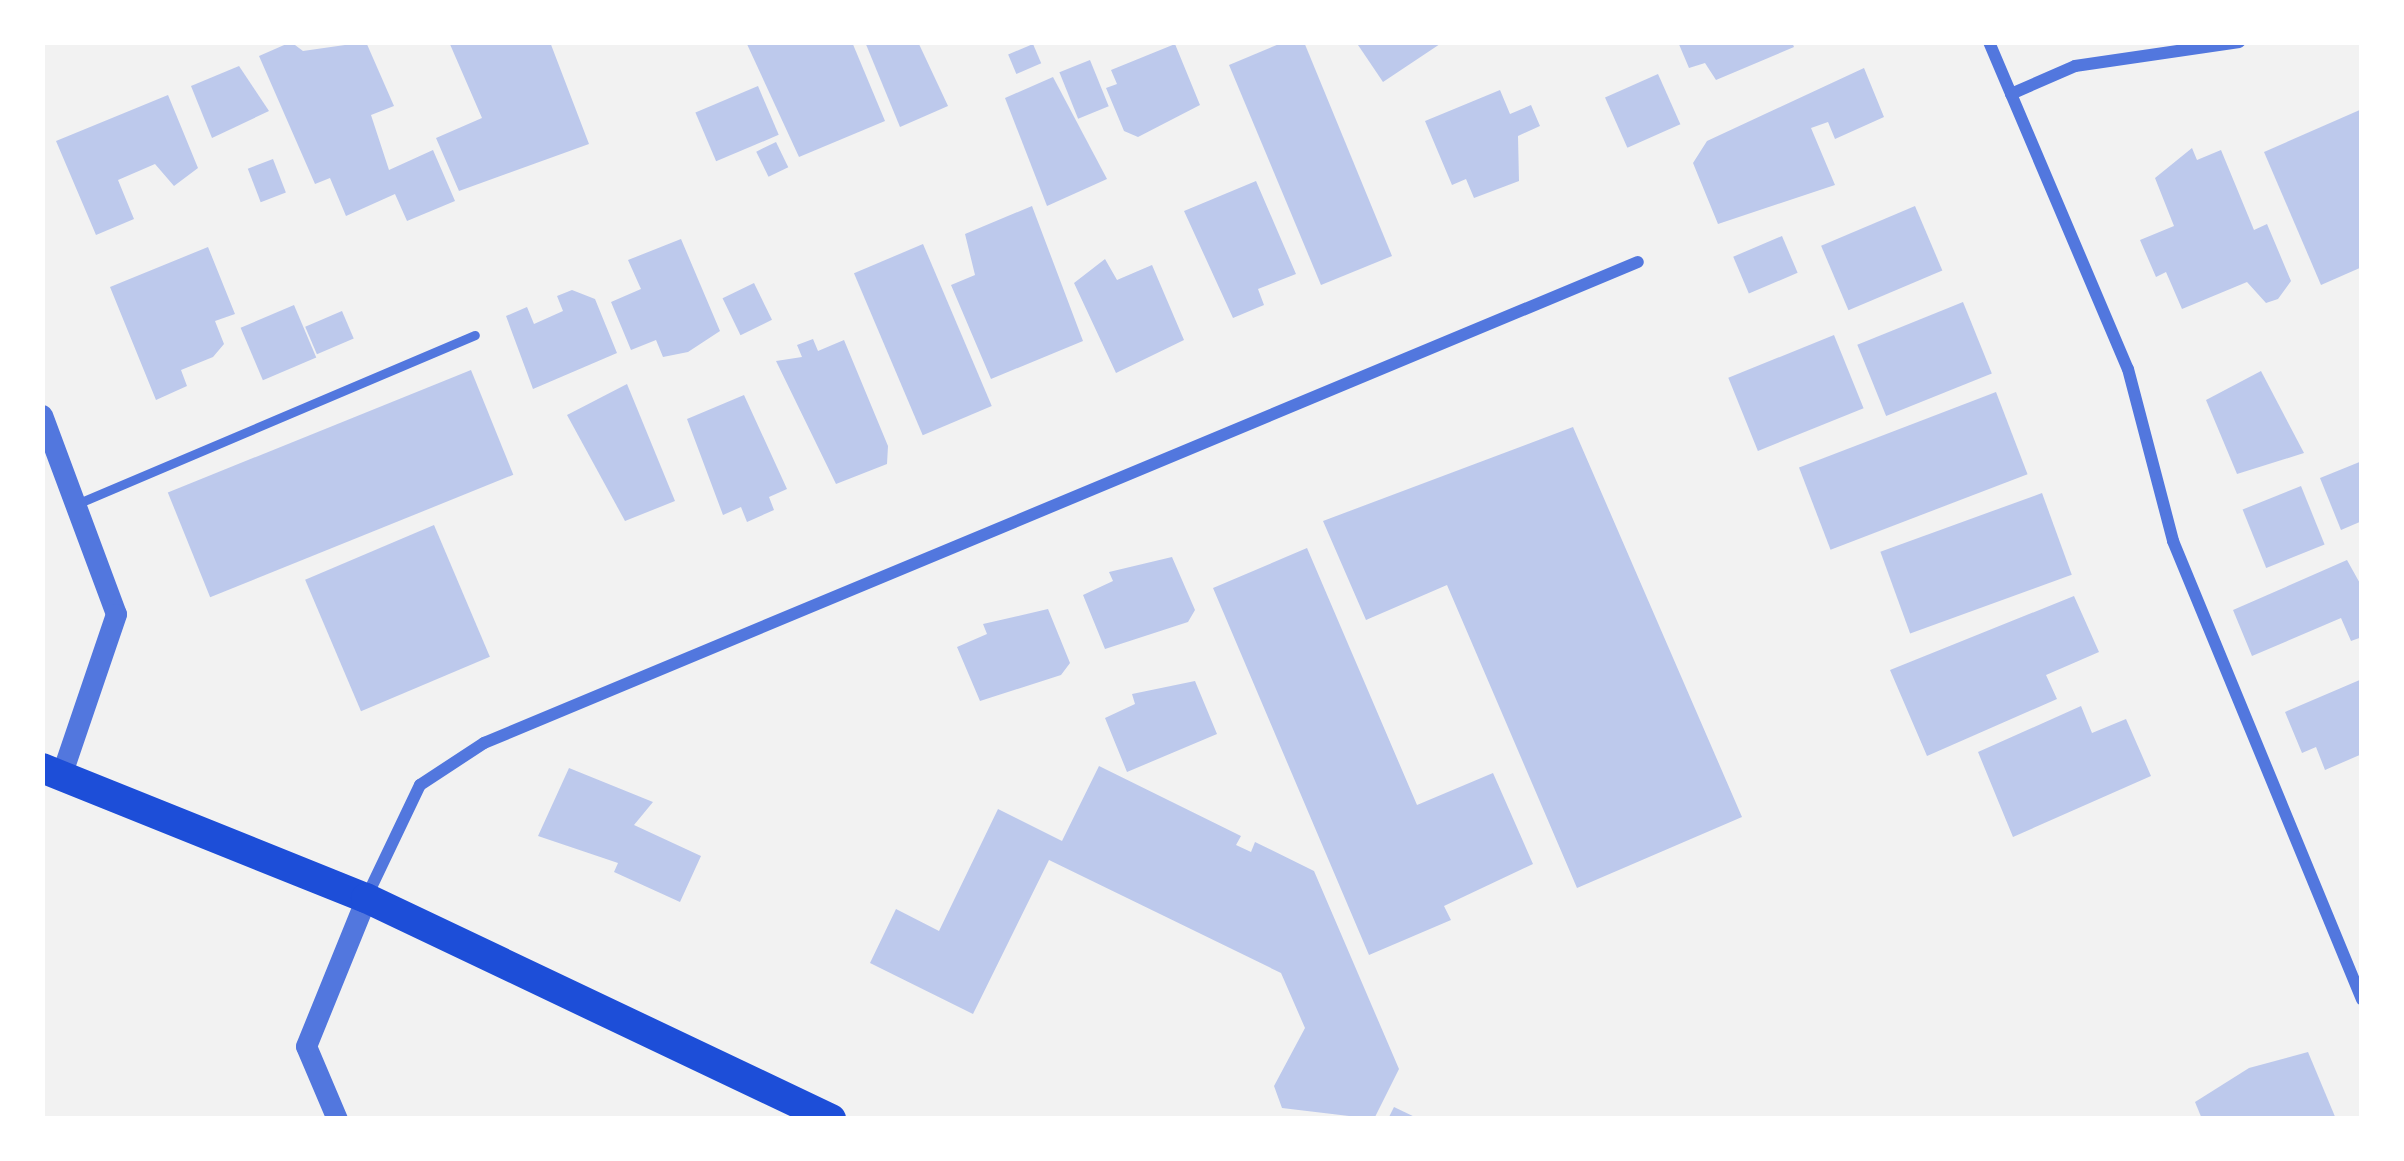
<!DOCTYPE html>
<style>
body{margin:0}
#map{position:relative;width:2404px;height:1161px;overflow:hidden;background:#f2f2f2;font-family:"Work Sans",sans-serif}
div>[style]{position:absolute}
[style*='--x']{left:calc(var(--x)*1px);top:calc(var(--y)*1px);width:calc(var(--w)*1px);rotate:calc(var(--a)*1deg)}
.building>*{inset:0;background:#bdc9ec;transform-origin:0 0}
.service>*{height:9px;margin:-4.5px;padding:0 4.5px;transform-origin:4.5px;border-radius:4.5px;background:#5277de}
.minor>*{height:12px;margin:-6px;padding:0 6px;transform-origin:6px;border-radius:6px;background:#5277de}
.tertiary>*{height:21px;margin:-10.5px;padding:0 10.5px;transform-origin:10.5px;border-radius:10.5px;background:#5277de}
.primary>*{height:30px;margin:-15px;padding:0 15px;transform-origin:15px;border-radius:15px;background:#1d4ed8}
span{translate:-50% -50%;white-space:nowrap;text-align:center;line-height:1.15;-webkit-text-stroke:12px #fff;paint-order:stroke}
.frame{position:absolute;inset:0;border:45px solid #fff;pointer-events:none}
</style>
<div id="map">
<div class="building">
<div style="clip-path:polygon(291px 42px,303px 51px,366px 42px,394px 106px,371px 115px,389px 170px,433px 150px,455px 201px,407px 221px,395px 194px,346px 216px,330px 178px,315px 184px,259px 56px)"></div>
<div style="clip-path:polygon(449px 42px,550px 42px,589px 144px,459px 191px,436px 138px,482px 118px)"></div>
<div style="clip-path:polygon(746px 42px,852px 42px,885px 121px,799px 157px)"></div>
<div style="clip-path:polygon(865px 42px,918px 42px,948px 106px,900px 127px)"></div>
<div style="clip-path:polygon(1284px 42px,1304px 42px,1392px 256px,1321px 285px,1229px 65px)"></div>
<div style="clip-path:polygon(1356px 42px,1443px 42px,1383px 82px)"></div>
<div style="clip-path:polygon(1678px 42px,1792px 42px,1794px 47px,1716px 80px,1705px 63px,1689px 68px)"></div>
<div style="left:1033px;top:44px;width:21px;height:27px;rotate:67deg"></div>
<div style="clip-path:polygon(1175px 44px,1200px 105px,1138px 137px,1124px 131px,1106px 88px,1117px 84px,1111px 70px)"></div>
<div style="left:1090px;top:60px;width:50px;height:33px;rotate:68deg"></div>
<div style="clip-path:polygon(239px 66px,269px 111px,212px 138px,191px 86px)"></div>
<div style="clip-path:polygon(1864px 68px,1884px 117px,1835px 139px,1828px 122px,1811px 128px,1835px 185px,1718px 224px,1693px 163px,1707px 141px)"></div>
<div style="left:1658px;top:74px;width:55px;height:58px;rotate:66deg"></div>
<div style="clip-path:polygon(1053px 77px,1107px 179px,1047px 206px,1005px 98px)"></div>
<div style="left:758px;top:86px;width:53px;height:68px;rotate:67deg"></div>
<div style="clip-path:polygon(1500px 90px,1510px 114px,1531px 105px,1540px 126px,1518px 136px,1519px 181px,1474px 198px,1466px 179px,1452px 185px,1425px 121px)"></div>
<div style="clip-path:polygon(168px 95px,198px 168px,174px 186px,155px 164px,118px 180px,134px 219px,96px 235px,56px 141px)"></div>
<div style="clip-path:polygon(2362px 109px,2362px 267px,2321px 285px,2264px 152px)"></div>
<div style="left:776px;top:142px;width:28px;height:22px;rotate:64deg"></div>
<div style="clip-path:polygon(2192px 148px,2197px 160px,2221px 150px,2254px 230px,2267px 224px,2291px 281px,2278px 299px,2266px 303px,2247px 282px,2182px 309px,2166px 272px,2156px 277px,2140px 240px,2174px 226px,2155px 178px)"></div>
<div style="left:273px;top:159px;width:36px;height:27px;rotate:69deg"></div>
<div style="clip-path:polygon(1256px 181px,1296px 274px,1258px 289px,1264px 305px,1233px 318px,1184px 211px)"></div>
<div style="clip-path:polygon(1032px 206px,1083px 341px,991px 379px,951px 285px,975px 275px,965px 234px)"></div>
<div style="left:1915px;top:206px;width:70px;height:102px;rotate:67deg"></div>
<div style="left:1782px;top:236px;width:40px;height:53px;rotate:67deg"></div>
<div style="clip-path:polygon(681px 239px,720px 331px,688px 352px,663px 357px,656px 340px,631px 350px,611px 302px,641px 289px,628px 260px)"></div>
<div style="left:923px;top:244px;width:176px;height:75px;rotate:67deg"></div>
<div style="clip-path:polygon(208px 247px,235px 314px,215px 321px,224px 344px,213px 357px,181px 370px,187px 386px,156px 400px,110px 287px)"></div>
<div style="clip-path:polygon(1105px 259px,1117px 280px,1152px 265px,1184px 340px,1116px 373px,1074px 283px)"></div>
<div style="left:754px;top:283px;width:41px;height:35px;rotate:64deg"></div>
<div style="clip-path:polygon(572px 290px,595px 299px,617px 353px,533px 389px,506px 316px,527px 307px,534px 324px,563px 311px,557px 296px)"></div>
<div style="left:1963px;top:302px;width:77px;height:114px;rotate:68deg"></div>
<div style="left:294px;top:305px;width:57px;height:58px;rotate:67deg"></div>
<div style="left:342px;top:311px;width:30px;height:40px;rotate:67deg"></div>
<div style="left:1834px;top:335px;width:79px;height:114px;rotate:68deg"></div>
<div style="clip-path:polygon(813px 339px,818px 351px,844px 340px,888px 446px,887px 464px,836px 484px,776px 361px,802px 357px,797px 345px)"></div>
<div style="left:471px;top:370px;width:113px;height:327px;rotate:68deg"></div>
<div style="clip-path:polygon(2261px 371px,2304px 453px,2237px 474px,2206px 400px)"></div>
<div style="clip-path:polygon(627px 384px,675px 501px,625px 521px,567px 415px)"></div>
<div style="left:1996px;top:392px;width:88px;height:211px;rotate:69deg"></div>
<div style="clip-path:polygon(744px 395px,787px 489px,769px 497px,774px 510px,747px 522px,741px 507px,723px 515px,687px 419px)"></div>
<div style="clip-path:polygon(1573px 427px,1742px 817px,1577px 888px,1447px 585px,1366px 620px,1323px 521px)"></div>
<div style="clip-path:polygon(2362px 461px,2362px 521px,2341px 530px,2320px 478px)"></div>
<div style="left:2301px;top:486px;width:63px;height:63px;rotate:68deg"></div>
<div style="left:2042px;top:493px;width:87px;height:172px;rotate:70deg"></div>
<div style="left:434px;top:525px;width:143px;height:140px;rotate:67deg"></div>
<div style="clip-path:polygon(1307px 548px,1417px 805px,1493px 773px,1533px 864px,1444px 906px,1451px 920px,1369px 955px,1213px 588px)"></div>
<div style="clip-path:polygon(1172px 557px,1195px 610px,1188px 622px,1105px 649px,1083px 595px,1113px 581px,1109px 572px)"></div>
<div style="clip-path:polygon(2347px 560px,2362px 587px,2362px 637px,2351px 641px,2341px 618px,2252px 656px,2233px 610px)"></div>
<div style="clip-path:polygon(2074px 596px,2099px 652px,2046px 675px,2057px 699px,1927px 756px,1890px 670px)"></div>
<div style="clip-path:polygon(1048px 609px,1070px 663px,1061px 675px,980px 701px,957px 647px,987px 634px,983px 624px)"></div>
<div style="clip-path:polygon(2362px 679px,2362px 754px,2325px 770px,2316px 747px,2302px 753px,2285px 712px)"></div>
<div style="clip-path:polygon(1195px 681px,1217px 734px,1127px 772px,1105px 718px,1135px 704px,1132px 694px)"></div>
<div style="clip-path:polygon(2081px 706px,2092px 733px,2126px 719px,2151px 776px,2013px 837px,1978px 752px)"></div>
<div style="clip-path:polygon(1099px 766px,1241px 836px,1236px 845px,1251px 852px,1255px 842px,1314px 871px,1399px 1069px,1374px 1119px,1282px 1108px,1274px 1086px,1305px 1028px,1281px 973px,1049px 860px,973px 1014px,870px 963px,896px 909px,939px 931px,998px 809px,1062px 841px)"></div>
<div style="clip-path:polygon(569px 768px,653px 802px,634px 825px,701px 856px,680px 902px,614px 872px,618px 863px,538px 836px)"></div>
<div style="clip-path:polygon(2308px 1052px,2336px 1119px,2202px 1119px,2195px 1102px,2249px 1068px)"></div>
<div style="clip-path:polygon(1394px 1107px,1419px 1119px,1388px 1119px)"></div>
</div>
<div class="service">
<div style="--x:79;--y:503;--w:430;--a:-23"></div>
</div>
<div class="minor">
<div style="--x:1989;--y:42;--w:355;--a:67"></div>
<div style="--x:2128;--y:369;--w:178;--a:75.3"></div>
<div style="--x:2173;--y:541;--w:496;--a:67.6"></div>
<div style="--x:2011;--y:94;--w:70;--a:-23.6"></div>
<div style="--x:2075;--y:66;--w:166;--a:-8.3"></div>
<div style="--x:367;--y:896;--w:123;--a:-64.5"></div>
<div style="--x:420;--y:785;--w:77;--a:-33.3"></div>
<div style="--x:484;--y:743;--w:1250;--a:-22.63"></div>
</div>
<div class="tertiary">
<div style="--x:42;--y:415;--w:212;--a:69.6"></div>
<div style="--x:116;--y:614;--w:171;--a:108.8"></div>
<div style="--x:337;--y:1119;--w:79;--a:-113"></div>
<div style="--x:306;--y:1046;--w:160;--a:-67.9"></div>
</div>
<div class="primary">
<div style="--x:42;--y:768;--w:349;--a:21.9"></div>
<div style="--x:366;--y:898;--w:515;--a:25.42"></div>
</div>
<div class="frame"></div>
</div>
